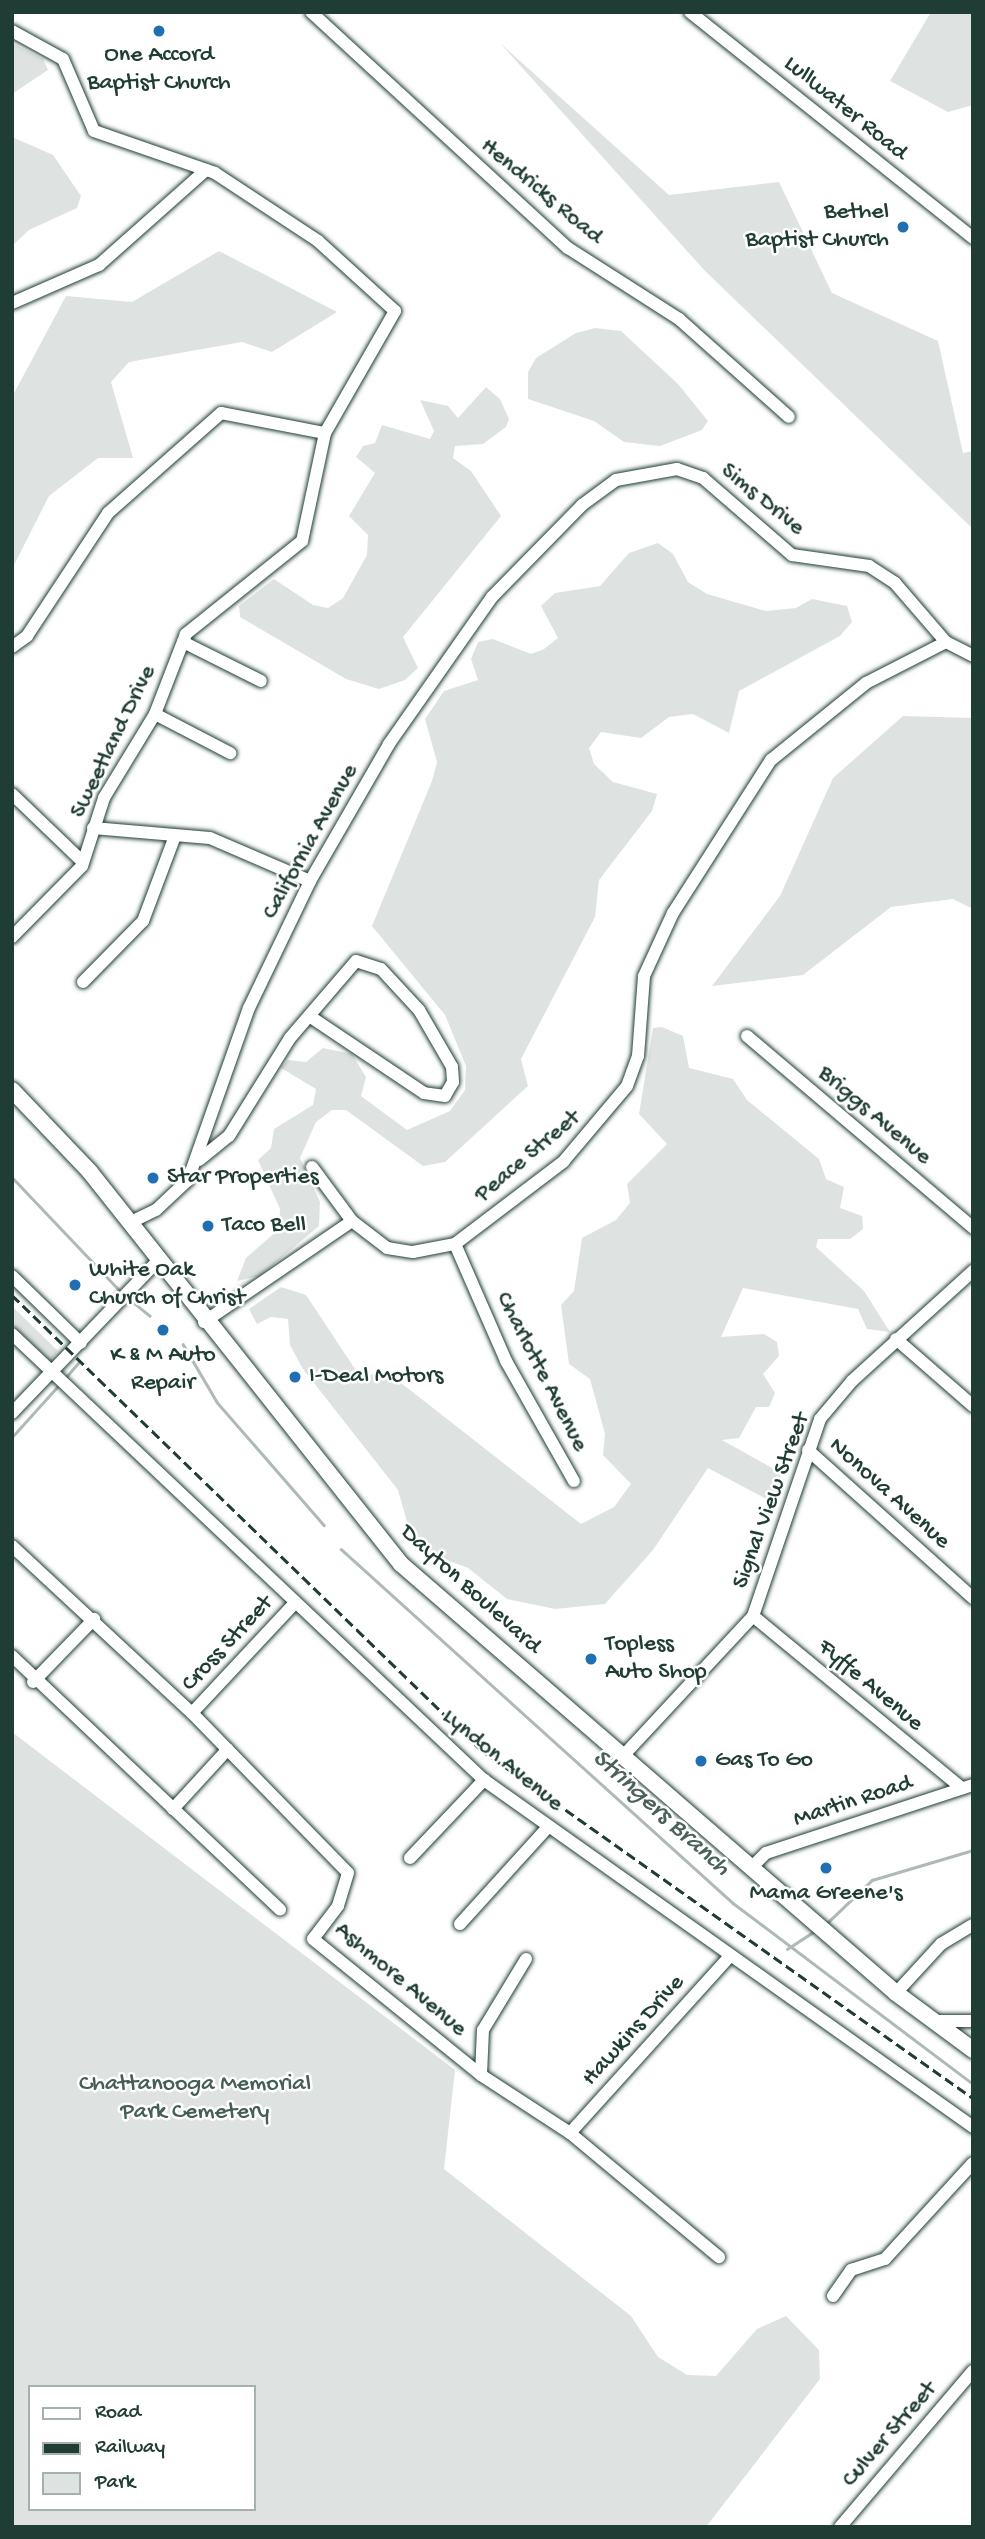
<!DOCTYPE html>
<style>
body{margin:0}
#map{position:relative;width:985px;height:2539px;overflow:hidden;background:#fff;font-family:"Gochi Hand",sans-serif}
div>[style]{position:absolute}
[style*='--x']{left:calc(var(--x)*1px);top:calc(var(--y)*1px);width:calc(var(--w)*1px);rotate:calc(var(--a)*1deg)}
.green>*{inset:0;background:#dee3e2}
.stream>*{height:2.5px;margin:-1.25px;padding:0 1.25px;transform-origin:1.25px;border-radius:1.25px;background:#afbab7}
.roads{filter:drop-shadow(0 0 2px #1f3d34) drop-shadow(0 0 2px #1f3d34)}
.minor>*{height:12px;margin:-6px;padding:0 6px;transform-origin:6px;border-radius:6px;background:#fff}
.major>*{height:16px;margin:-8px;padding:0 8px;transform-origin:8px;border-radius:8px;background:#fff}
.rail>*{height:2.5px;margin-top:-1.25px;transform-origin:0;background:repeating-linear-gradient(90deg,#1f3d34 0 10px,transparent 0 15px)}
.dots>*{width:19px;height:19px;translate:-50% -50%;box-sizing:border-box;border:4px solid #fff;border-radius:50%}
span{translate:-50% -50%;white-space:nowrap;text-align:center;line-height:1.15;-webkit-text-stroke:5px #fff;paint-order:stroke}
.poi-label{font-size:24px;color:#1f3d34}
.right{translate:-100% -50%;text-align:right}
.left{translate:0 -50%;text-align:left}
.street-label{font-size:24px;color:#1f3d34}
.park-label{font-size:24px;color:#455e57}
.water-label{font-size:26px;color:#4a625b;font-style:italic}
.frame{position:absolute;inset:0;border:14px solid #1f3d34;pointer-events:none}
.legend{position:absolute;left:28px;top:2385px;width:228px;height:126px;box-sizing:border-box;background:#fff;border:2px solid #a5b1ae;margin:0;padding:9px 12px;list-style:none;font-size:21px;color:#1f3d34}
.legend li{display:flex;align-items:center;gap:14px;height:35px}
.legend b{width:35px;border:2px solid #a5b1ae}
</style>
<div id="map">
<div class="green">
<div style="clip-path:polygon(931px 12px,973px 12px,973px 105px,948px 112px,890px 81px)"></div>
<div style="clip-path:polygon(12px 43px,43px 59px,48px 70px,12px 94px)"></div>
<div style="clip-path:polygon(500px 43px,669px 195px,779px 182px,832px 293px,938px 341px,963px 453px,973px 451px,973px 529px,705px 271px)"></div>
<div style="clip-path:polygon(12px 137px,53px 155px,81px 196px,77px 208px,29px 230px,12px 246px)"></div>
<div style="clip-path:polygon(219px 251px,337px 312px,272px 352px,242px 342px,129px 362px,111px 382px,133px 458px,98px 458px,49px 496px,12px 569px,12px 397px,66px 296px,132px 302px)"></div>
<div style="clip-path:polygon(595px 328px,621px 331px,678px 384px,708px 421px,702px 430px,660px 446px,624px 442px,594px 421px,528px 399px,528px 372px,536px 358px,576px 333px)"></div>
<div style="clip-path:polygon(486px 387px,500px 399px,509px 419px,506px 427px,483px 444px,455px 446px,453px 458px,471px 471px,501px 516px,403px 637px,418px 668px,405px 680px,379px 689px,346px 679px,240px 617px,239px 606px,274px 579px,313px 605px,328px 608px,343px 598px,367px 555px,368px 535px,349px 516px,375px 473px,356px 457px,363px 446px,375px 443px,382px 425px,430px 439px,434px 431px,420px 400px,448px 406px,458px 418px)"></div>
<div style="clip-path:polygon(658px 543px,673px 554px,688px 582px,707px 594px,766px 611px,796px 608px,812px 599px,847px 606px,852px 622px,840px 636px,739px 691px,729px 733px,693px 714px,669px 717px,641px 738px,601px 732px,589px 748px,594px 764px,613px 782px,657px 794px,652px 811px,599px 880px,595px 917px,521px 1059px,528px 1086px,445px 1162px,423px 1166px,346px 1110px,332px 1110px,316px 1122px,300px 1158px,320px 1202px,319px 1226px,260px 1276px,237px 1281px,246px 1258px,279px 1229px,280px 1209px,258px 1160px,271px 1148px,274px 1129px,313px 1105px,316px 1089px,281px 1068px,288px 1060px,306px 1062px,323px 1048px,352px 1054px,366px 1077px,361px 1096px,407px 1130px,450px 1111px,465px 1090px,466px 1066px,445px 1015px,372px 926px,432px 781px,437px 762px,425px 719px,444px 691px,478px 680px,471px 659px,478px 642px,493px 639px,531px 654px,544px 649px,558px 638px,541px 606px,555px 593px,600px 586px,629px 553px)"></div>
<div style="clip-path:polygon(903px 716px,973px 718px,973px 909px,953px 899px,891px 907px,803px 975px,712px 986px,780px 896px,833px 778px)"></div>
<div style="clip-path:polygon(662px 1027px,683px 1036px,689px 1068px,733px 1079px,747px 1100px,819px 1159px,826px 1179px,844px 1187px,840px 1208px,862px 1216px,863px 1229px,850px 1239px,818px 1239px,816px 1247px,864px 1291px,890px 1332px,867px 1329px,858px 1309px,743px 1288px,721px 1337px,764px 1334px,777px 1342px,779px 1356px,763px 1374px,775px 1393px,769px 1407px,756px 1407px,739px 1438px,722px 1440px,781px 1473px,780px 1494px,772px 1502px,708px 1468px,653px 1550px,605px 1604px,555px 1609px,507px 1599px,468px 1568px,430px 1554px,407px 1522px,398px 1490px,303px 1369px,290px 1345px,288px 1319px,271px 1317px,257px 1324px,249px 1309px,281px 1287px,306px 1295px,357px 1372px,396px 1379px,581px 1524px,614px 1507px,631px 1484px,603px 1455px,605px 1434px,590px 1379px,569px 1364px,561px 1305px,574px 1291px,582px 1238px,616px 1220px,630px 1203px,627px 1184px,667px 1144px,639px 1114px,653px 1028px)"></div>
<div style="clip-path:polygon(12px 1306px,58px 1351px,50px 1361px,12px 1325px)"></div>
<div style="clip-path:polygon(evenodd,12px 1732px,455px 2070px,444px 2169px,631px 2316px,658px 2357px,687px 2375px,716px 2376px,757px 2329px,786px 2316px,819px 2350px,820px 2379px,706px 2527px,12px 2527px,12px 1732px,30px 2387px,254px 2387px,254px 2509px,30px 2509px,30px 2387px)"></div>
</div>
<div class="stream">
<div style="--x:12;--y:1177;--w:161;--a:46.5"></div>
<div style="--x:128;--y:1298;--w:28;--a:39"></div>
<div style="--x:183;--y:1344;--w:67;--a:59.6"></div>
<div style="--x:217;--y:1402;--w:163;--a:49"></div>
<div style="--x:66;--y:1377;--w:20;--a:-49"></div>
<div style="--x:12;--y:1437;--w:70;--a:-47.9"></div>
<div style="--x:341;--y:1549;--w:528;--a:42.08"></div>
<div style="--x:733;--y:1903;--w:301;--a:37"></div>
<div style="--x:825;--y:1925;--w:65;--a:-43.8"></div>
<div style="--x:872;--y:1880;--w:105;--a:-16.5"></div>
<div style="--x:787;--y:1949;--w:35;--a:-33"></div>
</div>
<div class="roads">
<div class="minor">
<div style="--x:311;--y:12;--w:349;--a:42.6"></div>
<div style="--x:568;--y:248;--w:132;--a:32.6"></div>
<div style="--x:679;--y:319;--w:147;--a:41.7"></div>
<div style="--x:690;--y:12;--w:362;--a:38.6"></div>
<div style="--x:12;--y:31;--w:58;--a:28.8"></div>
<div style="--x:63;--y:59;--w:78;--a:66.7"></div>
<div style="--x:94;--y:131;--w:128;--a:19.1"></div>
<div style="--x:215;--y:173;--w:123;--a:33.4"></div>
<div style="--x:318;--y:241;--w:104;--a:42.3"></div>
<div style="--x:395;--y:311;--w:141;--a:119.8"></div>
<div style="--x:325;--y:433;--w:110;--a:102"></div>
<div style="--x:302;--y:541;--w:149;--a:141.3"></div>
<div style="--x:186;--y:634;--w:86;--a:111.2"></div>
<div style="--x:155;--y:714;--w:98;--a:121.3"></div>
<div style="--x:104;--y:798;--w:71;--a:107.9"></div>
<div style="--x:82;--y:866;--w:100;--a:134.6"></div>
<div style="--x:12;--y:303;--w:95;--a:-23.6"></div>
<div style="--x:99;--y:265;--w:143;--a:-41.6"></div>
<div style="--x:183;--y:642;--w:87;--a:26.6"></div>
<div style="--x:12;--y:647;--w:19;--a:-36"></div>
<div style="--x:27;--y:636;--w:147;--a:-56.6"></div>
<div style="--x:108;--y:513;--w:151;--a:-41.5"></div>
<div style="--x:221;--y:413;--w:106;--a:10.9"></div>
<div style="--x:155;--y:714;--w:85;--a:27.5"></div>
<div style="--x:12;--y:794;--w:98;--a:43.8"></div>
<div style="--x:93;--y:828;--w:117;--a:4.9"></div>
<div style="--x:210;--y:838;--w:109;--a:23.3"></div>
<div style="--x:83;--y:982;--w:86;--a:-45.5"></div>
<div style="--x:143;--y:921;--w:91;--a:-69.4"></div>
<div style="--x:747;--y:1036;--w:297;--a:40.3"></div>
<div style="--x:199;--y:1160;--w:38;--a:-39"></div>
<div style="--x:229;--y:1136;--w:115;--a:-58.1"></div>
<div style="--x:290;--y:1038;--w:101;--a:-49.4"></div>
<div style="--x:356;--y:961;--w:26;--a:18"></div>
<div style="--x:381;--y:969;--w:56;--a:47.2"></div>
<div style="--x:419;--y:1010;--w:66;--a:59.9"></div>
<div style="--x:452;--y:1067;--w:15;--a:86"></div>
<div style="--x:453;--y:1082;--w:16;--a:120"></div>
<div style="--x:445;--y:1096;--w:21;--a:-172"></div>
<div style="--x:424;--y:1093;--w:136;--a:-146.1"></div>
<div style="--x:312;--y:1167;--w:67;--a:53.5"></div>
<div style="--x:129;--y:1223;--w:30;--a:-26"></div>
<div style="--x:156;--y:1210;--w:44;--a:-43.2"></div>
<div style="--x:188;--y:1180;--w:182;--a:-70.5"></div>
<div style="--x:249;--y:1008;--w:141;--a:-64.3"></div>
<div style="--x:310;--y:881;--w:158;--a:-60"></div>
<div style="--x:389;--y:744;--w:179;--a:-55"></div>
<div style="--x:492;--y:597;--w:129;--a:-45.6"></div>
<div style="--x:582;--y:505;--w:42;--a:-36.3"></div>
<div style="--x:616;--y:480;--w:62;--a:-10.2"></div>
<div style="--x:677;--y:469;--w:28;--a:19"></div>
<div style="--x:703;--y:478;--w:118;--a:40.9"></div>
<div style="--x:792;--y:555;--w:78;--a:8.1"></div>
<div style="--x:869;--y:566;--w:31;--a:33"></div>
<div style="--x:895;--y:583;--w:78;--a:49.2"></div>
<div style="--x:946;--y:642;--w:30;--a:27"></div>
<div style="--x:455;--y:1244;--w:128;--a:66.4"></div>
<div style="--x:506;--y:1361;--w:138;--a:60.5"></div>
<div style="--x:12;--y:1276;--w:96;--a:44.2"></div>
<div style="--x:204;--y:1322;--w:179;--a:-34.3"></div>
<div style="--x:352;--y:1221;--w:44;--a:37.6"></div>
<div style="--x:387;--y:1248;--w:26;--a:9"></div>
<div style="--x:413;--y:1252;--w:43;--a:-10.8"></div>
<div style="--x:455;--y:1244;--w:136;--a:-37.2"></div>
<div style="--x:563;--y:1162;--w:99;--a:-49.9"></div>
<div style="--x:627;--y:1086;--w:32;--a:-70"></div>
<div style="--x:638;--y:1056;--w:80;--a:-85.7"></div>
<div style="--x:644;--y:976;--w:69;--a:-65.3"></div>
<div style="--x:673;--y:913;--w:182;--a:-57.4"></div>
<div style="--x:771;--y:760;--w:122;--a:-39"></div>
<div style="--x:866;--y:683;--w:90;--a:-27.1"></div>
<div style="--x:12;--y:1334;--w:649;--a:43.38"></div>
<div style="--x:484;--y:1780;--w:600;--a:35.36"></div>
<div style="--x:896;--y:1339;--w:102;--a:41"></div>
<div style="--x:12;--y:1413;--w:211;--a:-46.2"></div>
<div style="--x:808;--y:1450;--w:222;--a:41.9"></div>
<div style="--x:12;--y:1546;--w:246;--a:42.9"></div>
<div style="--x:192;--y:1713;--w:223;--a:45.7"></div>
<div style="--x:348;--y:1873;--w:34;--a:107"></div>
<div style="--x:338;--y:1906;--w:41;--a:127.1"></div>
<div style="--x:313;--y:1939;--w:216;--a:39"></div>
<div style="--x:481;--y:2075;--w:106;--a:33.1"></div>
<div style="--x:570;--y:2133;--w:194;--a:39.8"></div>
<div style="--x:753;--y:1616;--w:271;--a:39.5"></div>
<div style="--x:12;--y:1656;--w:369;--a:43.4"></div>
<div style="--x:33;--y:1682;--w:88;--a:-45.9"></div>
<div style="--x:192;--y:1713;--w:149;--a:-46.9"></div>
<div style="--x:623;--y:1756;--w:191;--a:-47.1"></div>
<div style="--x:753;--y:1616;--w:208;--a:-71.2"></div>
<div style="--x:820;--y:1419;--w:50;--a:-49.9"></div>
<div style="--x:852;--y:1381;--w:164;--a:-42.3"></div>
<div style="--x:173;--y:1809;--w:81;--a:-47.5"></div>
<div style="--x:410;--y:1858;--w:108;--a:-46.5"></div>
<div style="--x:752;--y:1867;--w:20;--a:-45"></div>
<div style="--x:766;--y:1853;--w:218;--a:-18.2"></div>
<div style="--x:460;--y:1924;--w:132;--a:-47.8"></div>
<div style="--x:896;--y:1993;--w:67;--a:-47.4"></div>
<div style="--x:941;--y:1944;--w:37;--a:-31"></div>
<div style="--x:936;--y:2021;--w:37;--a:0"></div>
<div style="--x:481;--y:2075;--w:45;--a:-87.5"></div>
<div style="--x:483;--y:2030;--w:83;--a:-58.8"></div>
<div style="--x:570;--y:2133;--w:239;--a:-47.9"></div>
<div style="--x:833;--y:2296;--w:32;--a:-55"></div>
<div style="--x:851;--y:2270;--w:36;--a:-18"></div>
<div style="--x:885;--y:2259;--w:130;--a:-47.5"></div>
<div style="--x:840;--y:2527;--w:205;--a:-49.6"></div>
</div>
<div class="major">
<div style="--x:12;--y:1090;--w:113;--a:46.4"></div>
<div style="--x:90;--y:1172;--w:500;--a:51.57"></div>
<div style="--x:401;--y:1564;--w:655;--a:40.91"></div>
<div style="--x:896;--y:1993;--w:96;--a:36.5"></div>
</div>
</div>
<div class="rail">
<div style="--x:12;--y:1295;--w:652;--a:44.13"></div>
<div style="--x:480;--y:1749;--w:604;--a:35.3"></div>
</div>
<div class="dots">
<div style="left:159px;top:31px;background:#1f6fb2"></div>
<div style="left:903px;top:227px;background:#1f6fb2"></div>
<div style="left:153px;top:1178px;background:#1f6fb2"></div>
<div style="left:208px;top:1226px;background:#1f6fb2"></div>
<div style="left:75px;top:1285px;background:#1f6fb2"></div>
<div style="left:163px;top:1330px;background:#1f6fb2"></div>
<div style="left:295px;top:1377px;background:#1f6fb2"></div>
<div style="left:591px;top:1659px;background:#1f6fb2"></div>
<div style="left:701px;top:1761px;background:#1f6fb2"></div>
<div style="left:826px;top:1868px;background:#1f6fb2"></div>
</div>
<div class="poi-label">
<span style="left:159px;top:70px">One Accord<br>Baptist Church</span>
<span class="right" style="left:889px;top:227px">Bethel<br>Baptist Church</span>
<span class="left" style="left:167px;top:1178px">Star Properties</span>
<span class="left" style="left:222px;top:1226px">Taco Bell</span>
<span class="left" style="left:89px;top:1285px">White Oak<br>Church of Christ</span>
<span style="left:163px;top:1370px">K &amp; M Auto<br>Repair</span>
<span class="left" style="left:309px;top:1377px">I-Deal Motors</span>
<span class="left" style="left:605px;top:1659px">Topless<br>Auto Shop</span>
<span class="left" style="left:715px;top:1761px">Gas To Go</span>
<span style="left:826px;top:1894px">Mama Greene's</span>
</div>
<div class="street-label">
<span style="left:845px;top:109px;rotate:39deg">Lullwater Road</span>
<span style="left:541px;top:192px;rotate:40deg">Hendricks Road</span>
<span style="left:762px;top:500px;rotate:39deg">Sims Drive</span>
<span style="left:114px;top:742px;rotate:-64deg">Sweetland Drive</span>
<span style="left:311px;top:842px;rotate:-61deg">California Avenue</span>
<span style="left:874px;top:1116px;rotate:40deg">Briggs Avenue</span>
<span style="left:528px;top:1157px;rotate:-40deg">Peace Street</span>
<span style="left:541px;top:1372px;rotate:63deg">Charlotte Avenue</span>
<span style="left:889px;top:1494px;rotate:42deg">Nonova Avenue</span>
<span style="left:772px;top:1501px;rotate:-70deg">Signal View Street</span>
<span style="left:470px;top:1590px;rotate:42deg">Dayton Boulevard</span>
<span style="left:228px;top:1644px;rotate:-47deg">Cross Street</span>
<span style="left:870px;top:1686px;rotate:40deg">Fyffe Avenue</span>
<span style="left:502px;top:1761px;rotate:39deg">Lyndon Avenue</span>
<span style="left:853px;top:1802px;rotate:-18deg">Martin Road</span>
<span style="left:400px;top:1980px;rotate:40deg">Ashmore Avenue</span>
<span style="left:634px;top:2031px;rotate:-48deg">Hawkins Drive</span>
<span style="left:890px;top:2435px;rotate:-49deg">Culver Street</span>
</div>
<div class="park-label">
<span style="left:195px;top:2099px">Chattanooga Memorial<br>Park Cemetery</span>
</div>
<div class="water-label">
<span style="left:660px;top:1814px;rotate:42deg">Stringers Branch</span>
</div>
<div class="frame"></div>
<ul class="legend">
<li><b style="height:9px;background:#fff"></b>Road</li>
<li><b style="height:9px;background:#1f3d34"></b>Railway</li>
<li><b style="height:19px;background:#dee3e2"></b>Park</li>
</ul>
</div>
